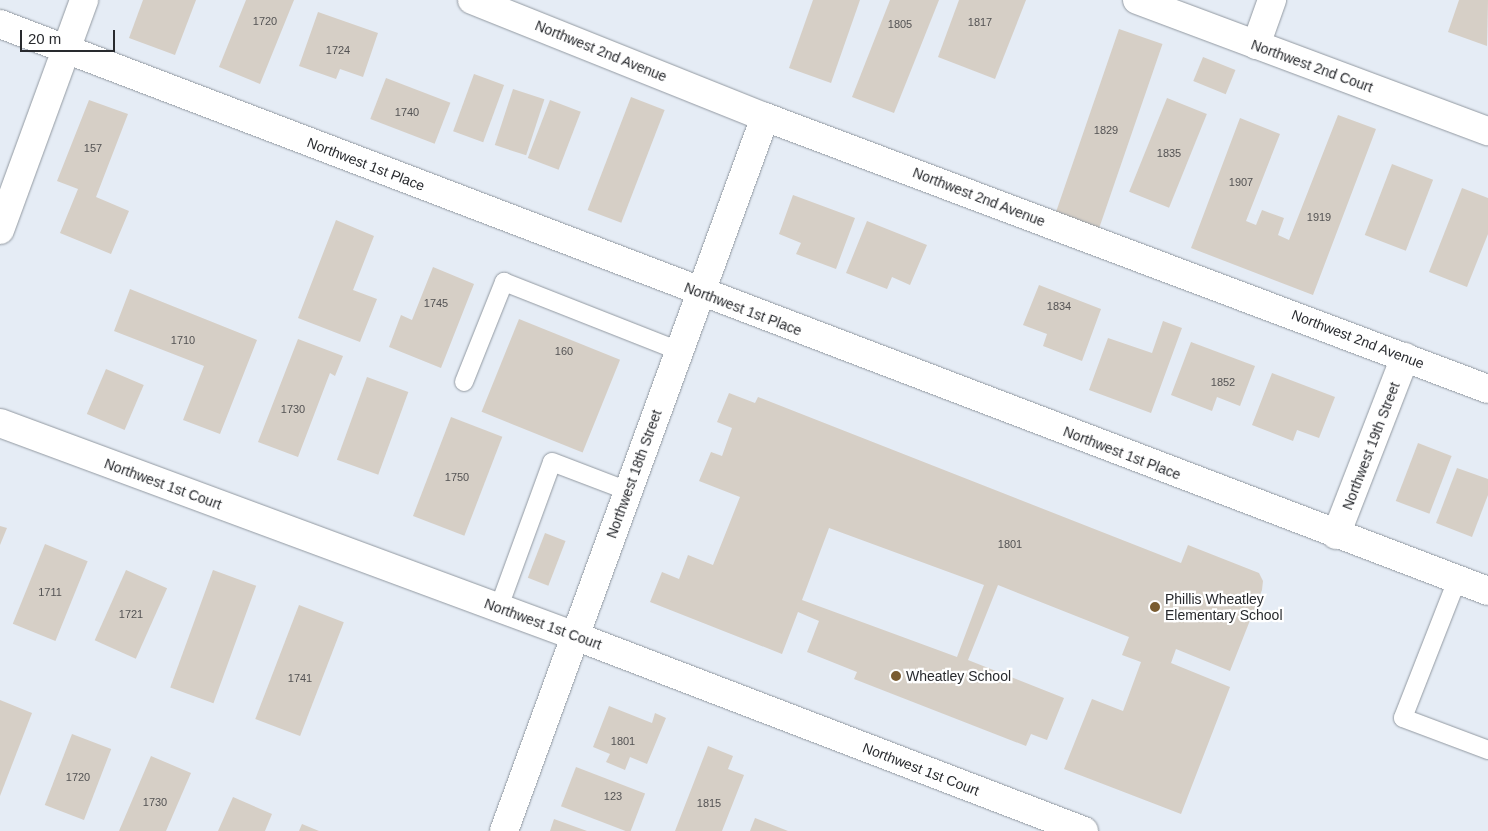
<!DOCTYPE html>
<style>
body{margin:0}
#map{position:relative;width:1488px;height:831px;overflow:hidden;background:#e5ecf5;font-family:Arial,sans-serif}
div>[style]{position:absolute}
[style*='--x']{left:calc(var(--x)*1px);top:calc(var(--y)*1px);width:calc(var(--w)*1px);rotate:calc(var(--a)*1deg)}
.building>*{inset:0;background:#d6cfc6;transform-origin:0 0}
.roads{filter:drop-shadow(0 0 1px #9299a1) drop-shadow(0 0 1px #9299a1)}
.lane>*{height:18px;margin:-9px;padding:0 9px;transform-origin:9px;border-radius:9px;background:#fff}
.street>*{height:28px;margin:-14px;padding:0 14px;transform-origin:14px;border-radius:14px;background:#fff}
.secondary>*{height:28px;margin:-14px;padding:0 14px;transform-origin:14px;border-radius:14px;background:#fff}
.dots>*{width:14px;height:14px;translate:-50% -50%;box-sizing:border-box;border:2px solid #fff;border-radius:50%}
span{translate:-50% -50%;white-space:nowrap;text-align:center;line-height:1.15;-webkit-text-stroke:4.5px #fff;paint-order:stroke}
.number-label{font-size:11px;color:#545354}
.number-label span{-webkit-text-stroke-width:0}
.street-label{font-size:14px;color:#282a2e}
.poi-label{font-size:14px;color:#282a2e}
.left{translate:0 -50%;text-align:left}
.scale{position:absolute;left:20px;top:30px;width:95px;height:22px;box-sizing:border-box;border:2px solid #282a2e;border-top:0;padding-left:6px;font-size:15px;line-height:18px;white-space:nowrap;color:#282a2e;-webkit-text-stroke:4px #fff;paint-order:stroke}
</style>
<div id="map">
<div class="building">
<div style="clip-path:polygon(143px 0,196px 0,175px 55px,129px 38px)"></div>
<div style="clip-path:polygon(246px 0,294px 0,260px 84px,219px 67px)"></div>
<div style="clip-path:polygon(813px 0,860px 0,831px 83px,789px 68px)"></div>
<div style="clip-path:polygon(890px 0,939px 0,894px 113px,852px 97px)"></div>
<div style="clip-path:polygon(959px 0,1026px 0,995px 79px,938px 57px)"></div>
<div style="clip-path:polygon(1459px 0,1488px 0,1487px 46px,1448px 32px)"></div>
<div style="clip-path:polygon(318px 12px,378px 33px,363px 77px,340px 69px,336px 79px,299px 66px)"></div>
<div style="left:1119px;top:29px;width:46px;height:199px;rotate:19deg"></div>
<div style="left:1203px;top:57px;width:35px;height:26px;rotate:22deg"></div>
<div style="left:474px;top:74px;width:32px;height:61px;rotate:20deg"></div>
<div style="left:386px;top:78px;width:69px;height:44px;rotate:21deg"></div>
<div style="left:513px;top:89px;width:33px;height:59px;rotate:18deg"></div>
<div style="left:631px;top:97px;width:36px;height:121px;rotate:21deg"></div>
<div style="left:1167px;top:98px;width:43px;height:101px;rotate:22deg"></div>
<div style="clip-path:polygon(89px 100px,128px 114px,96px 197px,129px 211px,111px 254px,60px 233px,78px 189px,57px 181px)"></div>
<div style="left:550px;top:100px;width:33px;height:62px;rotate:21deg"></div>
<div style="clip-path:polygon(1338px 115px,1376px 129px,1313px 295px,1191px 248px,1240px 118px,1280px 134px,1246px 221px,1256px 225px,1262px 210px,1284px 218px,1278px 235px,1289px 240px)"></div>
<div style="left:1392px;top:164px;width:44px;height:76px;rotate:21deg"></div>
<div style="clip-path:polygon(1462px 188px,1488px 198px,1488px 234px,1467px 287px,1429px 272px)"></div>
<div style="clip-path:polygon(793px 195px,855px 218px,836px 269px,796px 254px,801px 243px,779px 234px)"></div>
<div style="clip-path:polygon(336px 220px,374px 236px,353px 290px,377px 299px,360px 342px,298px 318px)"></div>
<div style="clip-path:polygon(867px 221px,927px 245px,910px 285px,892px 277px,887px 289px,846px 273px)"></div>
<div style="clip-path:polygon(433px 267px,474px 284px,441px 368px,389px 347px,401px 315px,412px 320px)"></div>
<div style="clip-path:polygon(1039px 285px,1101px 309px,1082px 361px,1043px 346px,1047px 334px,1023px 325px)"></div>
<div style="clip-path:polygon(130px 289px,257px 340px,220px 434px,183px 420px,204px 366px,114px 331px)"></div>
<div style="left:519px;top:319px;width:109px;height:100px;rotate:22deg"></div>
<div style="clip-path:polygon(1163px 321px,1182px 328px,1151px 413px,1089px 390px,1108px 338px,1152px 353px)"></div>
<div style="clip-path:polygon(298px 339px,343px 356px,335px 376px,330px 373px,298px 457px,258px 442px)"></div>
<div style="clip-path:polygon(1191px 342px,1255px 366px,1240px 406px,1217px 397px,1212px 411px,1171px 395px)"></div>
<div style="left:106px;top:369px;width:41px;height:49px;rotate:23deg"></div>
<div style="clip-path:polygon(1272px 373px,1335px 397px,1319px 438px,1297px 430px,1293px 441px,1252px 425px)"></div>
<div style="left:367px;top:377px;width:44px;height:88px;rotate:20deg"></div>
<div style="clip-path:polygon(evenodd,729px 393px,755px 403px,758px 397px,1181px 563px,1188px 545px,1259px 573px,1263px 581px,1262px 590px,1230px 671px,1176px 649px,1171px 663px,1230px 687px,1181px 814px,1064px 769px,1092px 699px,1123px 711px,1141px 662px,1122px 655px,1129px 637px,998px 585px,968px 660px,1064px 698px,1047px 740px,1031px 734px,1026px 746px,854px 679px,857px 672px,807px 652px,819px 621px,798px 612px,782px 654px,650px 602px,662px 572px,679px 579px,688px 555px,713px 565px,740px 497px,699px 481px,711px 452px,722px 456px,732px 428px,717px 422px,729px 393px,829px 528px,984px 585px,957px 657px,802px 600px,829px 528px)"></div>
<div style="left:451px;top:417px;width:55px;height:106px;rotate:21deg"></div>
<div style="left:1418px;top:443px;width:36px;height:62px;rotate:21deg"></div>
<div style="clip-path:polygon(1457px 468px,1488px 479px,1488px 495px,1472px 537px,1436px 523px)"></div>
<div style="clip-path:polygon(0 526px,7px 528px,0 545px)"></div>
<div style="left:545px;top:533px;width:22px;height:48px;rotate:21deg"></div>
<div style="left:45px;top:544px;width:46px;height:86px;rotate:22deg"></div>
<div style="left:126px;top:570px;width:45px;height:77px;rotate:24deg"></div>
<div style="left:213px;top:570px;width:46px;height:125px;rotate:20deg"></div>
<div style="left:299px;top:605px;width:48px;height:122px;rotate:21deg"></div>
<div style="clip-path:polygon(0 700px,32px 713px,0 796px)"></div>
<div style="clip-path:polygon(609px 706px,652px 723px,655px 713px,666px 718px,647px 764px,630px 757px,625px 770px,606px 762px,610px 754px,593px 747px)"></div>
<div style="left:72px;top:734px;width:42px;height:76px;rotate:21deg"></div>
<div style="clip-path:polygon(708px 746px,733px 756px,728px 769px,744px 775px,722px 831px,675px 831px)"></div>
<div style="clip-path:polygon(151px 756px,191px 773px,166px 831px,119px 831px)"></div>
<div style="left:576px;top:767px;width:74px;height:42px;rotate:21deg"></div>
<div style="clip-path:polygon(233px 797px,272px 814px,265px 831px,218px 831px)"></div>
<div style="clip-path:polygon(755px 818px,788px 831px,750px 831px)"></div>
<div style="clip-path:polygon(554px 819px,587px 831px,550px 831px)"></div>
<div style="clip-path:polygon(302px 824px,319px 831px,299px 831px)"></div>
</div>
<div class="roads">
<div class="lane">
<div style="--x:464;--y:382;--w:108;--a:-68.2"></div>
<div style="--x:504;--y:282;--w:188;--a:21.5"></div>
<div style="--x:1457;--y:580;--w:148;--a:111.4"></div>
<div style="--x:1403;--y:718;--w:91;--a:20.6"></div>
<div style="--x:499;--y:607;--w:154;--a:-69.9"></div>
<div style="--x:552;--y:462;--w:81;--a:20.9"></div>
</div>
<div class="street">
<div style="--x:472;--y:0;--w:315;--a:21.8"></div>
<div style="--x:765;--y:117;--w:772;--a:20.62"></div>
<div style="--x:1137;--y:0;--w:375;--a:20.5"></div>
<div style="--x:1256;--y:45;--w:48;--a:-70.4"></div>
<div style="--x:0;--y:230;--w:245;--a:-69.9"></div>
<div style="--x:0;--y:423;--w:613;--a:20.33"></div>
<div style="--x:575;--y:636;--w:545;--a:20.96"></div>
<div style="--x:1336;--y:535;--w:191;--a:-68.8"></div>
<div style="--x:504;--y:831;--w:760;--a:-69.92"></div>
</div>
<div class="secondary">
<div style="--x:0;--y:24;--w:1592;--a:20.86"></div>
</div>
</div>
<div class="dots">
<div style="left:1155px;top:607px;background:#7a5c31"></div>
<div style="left:896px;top:676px;background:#7a5c31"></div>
</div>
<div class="number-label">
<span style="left:265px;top:21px">1720</span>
<span style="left:980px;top:22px">1817</span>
<span style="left:900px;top:24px">1805</span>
<span style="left:338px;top:50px">1724</span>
<span style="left:407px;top:112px">1740</span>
<span style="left:1106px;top:130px">1829</span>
<span style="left:93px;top:148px">157</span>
<span style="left:1169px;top:153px">1835</span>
<span style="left:1241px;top:182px">1907</span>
<span style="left:1319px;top:217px">1919</span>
<span style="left:436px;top:303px">1745</span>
<span style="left:1059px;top:306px">1834</span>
<span style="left:183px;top:340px">1710</span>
<span style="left:564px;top:351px">160</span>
<span style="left:1223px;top:382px">1852</span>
<span style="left:293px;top:409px">1730</span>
<span style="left:457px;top:477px">1750</span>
<span style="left:1010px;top:544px">1801</span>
<span style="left:50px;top:592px">1711</span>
<span style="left:131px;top:614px">1721</span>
<span style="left:300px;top:678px">1741</span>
<span style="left:623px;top:741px">1801</span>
<span style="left:78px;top:777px">1720</span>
<span style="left:613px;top:796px">123</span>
<span style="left:155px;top:802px">1730</span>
<span style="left:709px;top:803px">1815</span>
</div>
<div class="street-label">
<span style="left:601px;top:51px;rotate:22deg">Northwest 2nd Avenue</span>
<span style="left:1312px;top:66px;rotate:20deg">Northwest 2nd Court</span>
<span style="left:366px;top:164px;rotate:21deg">Northwest 1st Place</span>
<span style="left:979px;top:197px;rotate:21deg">Northwest 2nd Avenue</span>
<span style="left:743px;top:309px;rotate:21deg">Northwest 1st Place</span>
<span style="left:1358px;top:339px;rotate:21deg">Northwest 2nd Avenue</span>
<span style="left:1371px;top:446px;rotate:-69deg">Northwest 19th Street</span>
<span style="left:1122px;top:453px;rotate:21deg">Northwest 1st Place</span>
<span style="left:634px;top:474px;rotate:-70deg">Northwest 18th Street</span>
<span style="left:163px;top:484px;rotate:20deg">Northwest 1st Court</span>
<span style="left:543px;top:624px;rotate:20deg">Northwest 1st Court</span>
<span style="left:921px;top:769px;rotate:21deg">Northwest 1st Court</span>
</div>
<div class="poi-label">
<span class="left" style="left:1165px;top:607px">Phillis Wheatley<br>Elementary School</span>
<span class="left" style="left:906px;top:676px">Wheatley School</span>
</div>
<div class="scale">20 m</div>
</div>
